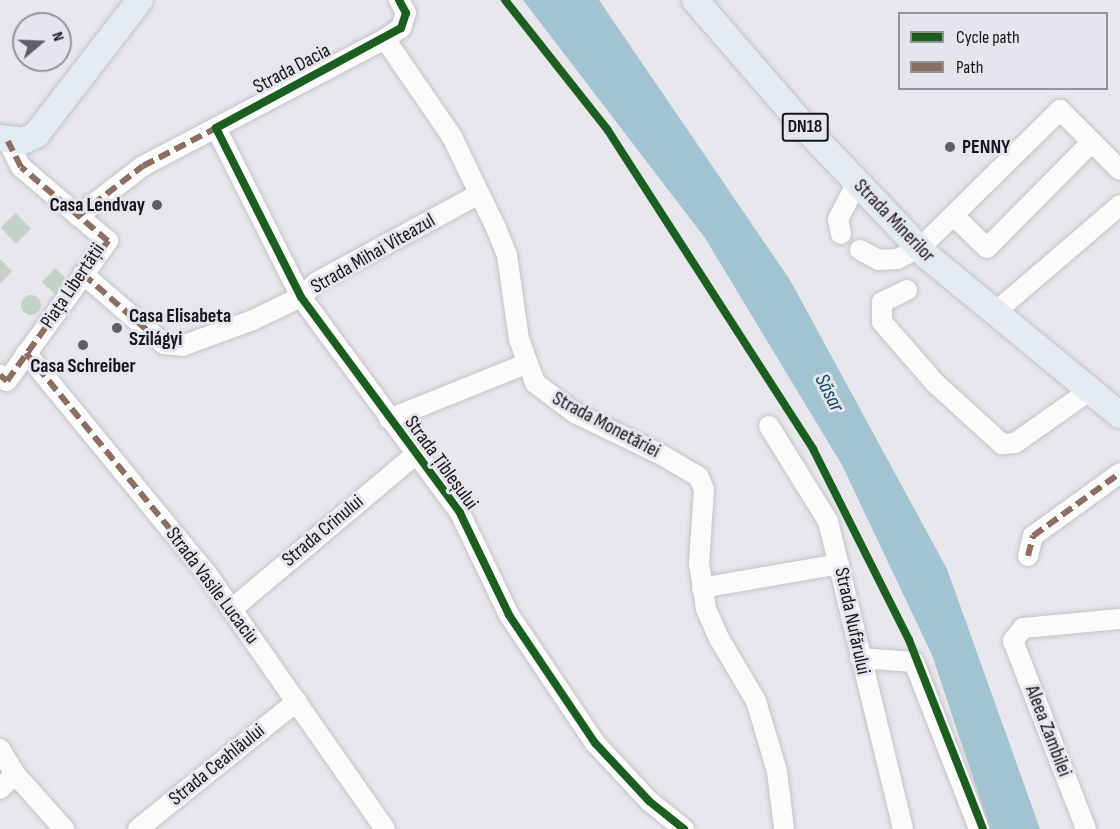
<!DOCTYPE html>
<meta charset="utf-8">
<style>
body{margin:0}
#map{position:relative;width:1120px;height:829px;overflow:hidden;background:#e7e7ec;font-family:"Sofia Sans Condensed",sans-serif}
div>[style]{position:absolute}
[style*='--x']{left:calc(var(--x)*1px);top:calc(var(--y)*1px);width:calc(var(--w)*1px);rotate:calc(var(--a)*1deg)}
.green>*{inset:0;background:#c3d2c6;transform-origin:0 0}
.round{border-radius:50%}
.water>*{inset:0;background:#a2c3d1}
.roads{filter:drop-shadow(0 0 2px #c3c3c6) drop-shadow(0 0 2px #c3c3c6)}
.minor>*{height:20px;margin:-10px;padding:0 10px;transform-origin:10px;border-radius:10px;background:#fbfbfc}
.major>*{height:26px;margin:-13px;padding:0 13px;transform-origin:13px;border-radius:13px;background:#e5ecf1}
.quiet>*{height:6px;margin-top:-3px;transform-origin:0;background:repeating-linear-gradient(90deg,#8d6e63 0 12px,transparent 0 18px)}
.cycleway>*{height:8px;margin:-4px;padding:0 4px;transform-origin:4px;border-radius:4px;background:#1b5e20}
.dots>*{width:16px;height:16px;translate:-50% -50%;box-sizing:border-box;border:3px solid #e5e5ee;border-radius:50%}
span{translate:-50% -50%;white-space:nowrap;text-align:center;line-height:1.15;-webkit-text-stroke:6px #e5e5ee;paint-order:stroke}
.shield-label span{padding:2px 4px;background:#e5e5ee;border:2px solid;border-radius:4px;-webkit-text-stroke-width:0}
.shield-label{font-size:18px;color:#161619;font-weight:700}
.street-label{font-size:20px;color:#161619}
.poi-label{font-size:20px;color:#161619;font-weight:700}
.left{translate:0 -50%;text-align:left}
.right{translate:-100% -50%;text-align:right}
.water-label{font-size:21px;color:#104d62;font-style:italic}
.legend{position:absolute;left:898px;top:12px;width:210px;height:78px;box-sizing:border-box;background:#e5e5ee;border:2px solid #929299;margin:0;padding:8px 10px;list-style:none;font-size:18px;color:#161619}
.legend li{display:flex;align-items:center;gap:12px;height:30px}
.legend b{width:30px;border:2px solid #929299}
.north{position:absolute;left:12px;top:12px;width:60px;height:60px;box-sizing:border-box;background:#e5e5ee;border:2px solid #929299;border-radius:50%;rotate:71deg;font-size:16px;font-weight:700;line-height:24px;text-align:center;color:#161619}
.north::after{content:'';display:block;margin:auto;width:21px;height:27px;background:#5f5f63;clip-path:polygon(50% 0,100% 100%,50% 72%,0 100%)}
</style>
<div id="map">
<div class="green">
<div style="left:16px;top:213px;width:22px;height:21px;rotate:47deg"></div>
<div style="clip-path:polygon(0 259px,12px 271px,0 284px)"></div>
<div style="left:55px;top:268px;width:22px;height:19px;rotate:43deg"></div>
<div class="round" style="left:21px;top:295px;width:20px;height:20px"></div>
</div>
<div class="water">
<div style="clip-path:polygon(523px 0,599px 0,790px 280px,947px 569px,1040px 829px,990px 829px,932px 655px,842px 465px,705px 238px)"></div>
</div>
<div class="roads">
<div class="minor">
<div style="--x:385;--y:39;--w:119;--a:55.6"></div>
<div style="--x:452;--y:137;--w:101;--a:64.2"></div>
<div style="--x:496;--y:228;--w:29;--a:68"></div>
<div style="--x:507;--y:255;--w:85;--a:81.9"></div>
<div style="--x:519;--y:339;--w:47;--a:70"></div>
<div style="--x:535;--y:383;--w:50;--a:36.9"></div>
<div style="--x:575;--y:413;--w:94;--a:25.8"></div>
<div style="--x:660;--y:454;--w:45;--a:30.5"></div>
<div style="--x:699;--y:477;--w:14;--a:69"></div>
<div style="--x:704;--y:490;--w:73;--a:93.9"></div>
<div style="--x:699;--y:563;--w:47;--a:81.3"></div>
<div style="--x:706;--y:609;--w:34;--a:66"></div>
<div style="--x:720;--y:640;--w:71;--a:59.5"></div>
<div style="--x:756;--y:701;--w:73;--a:73.3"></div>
<div style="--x:777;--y:771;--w:58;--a:83.1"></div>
<div style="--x:216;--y:128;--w:189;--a:63.3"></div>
<div style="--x:301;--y:297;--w:268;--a:53.6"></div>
<div style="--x:460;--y:513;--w:113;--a:64.3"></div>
<div style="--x:509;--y:615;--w:154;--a:56.1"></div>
<div style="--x:595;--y:743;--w:79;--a:47"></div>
<div style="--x:649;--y:801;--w:45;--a:38.7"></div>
<div style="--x:78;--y:216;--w:82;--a:-37.6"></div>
<div style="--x:143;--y:166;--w:273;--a:-27.7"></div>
<div style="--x:385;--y:39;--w:19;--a:-35"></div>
<div style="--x:401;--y:28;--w:16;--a:-72"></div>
<div style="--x:406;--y:13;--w:15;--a:-118"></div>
<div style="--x:954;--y:216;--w:46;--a:44.1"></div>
<div style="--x:987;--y:248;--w:149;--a:-45.3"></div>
<div style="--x:841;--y:234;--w:15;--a:-101"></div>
<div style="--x:838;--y:219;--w:41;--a:-62.2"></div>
<div style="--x:860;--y:250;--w:21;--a:28"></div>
<div style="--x:879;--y:260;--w:18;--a:-3"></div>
<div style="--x:897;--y:259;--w:25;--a:-26"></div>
<div style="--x:920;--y:248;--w:197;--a:-44.6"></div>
<div style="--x:1060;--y:110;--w:85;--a:45"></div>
<div style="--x:83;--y:274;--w:107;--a:40.8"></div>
<div style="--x:164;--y:344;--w:18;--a:6"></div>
<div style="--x:182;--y:346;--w:76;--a:-20.1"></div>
<div style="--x:253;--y:320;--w:53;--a:-25.6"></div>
<div style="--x:301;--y:297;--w:22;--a:-43"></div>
<div style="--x:317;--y:282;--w:184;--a:-28.5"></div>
<div style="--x:907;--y:290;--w:28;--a:154"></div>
<div style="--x:882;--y:302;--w:20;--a:90"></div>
<div style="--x:882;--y:322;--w:81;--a:49"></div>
<div style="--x:935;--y:383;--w:91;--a:42.3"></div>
<div style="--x:1002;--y:444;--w:13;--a:-4"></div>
<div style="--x:1015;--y:443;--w:90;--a:-35.1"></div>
<div style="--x:993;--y:314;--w:167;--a:-40.6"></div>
<div style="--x:26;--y:353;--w:286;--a:50.7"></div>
<div style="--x:207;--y:574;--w:311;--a:55.1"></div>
<div style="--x:0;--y:375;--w:9;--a:41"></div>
<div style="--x:7;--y:381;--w:173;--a:-54.2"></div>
<div style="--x:108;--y:241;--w:114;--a:-139.6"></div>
<div style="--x:21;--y:167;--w:29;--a:-117"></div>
<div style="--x:389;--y:419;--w:148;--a:-21.9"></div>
<div style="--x:769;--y:426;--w:112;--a:58.2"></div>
<div style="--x:828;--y:521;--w:317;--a:76.3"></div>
<div style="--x:1028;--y:556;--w:21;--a:-76"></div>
<div style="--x:1033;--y:536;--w:107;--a:-35.9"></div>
<div style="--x:702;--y:588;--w:139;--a:-9.9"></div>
<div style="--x:232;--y:609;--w:239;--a:-40.1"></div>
<div style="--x:860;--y:658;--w:54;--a:4.2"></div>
<div style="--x:914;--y:662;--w:179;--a:68.7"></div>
<div style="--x:0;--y:749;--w:29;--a:59"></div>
<div style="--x:15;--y:774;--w:74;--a:48.3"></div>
<div style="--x:0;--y:789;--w:21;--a:-45"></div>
<div style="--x:138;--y:829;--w:204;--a:-38.8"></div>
<div style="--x:1086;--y:829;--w:202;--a:-111.2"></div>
<div style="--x:1013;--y:641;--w:16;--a:-52"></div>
<div style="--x:1023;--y:628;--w:97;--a:-5.3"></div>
</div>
<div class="major">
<div style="--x:695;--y:0;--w:173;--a:49.2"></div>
<div style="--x:808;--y:131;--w:173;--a:46.4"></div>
<div style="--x:927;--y:256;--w:250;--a:39.5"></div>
<div style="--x:0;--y:138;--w:23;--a:7"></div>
<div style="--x:23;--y:141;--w:14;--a:-25"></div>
<div style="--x:36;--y:135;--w:170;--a:-52.4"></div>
</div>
</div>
<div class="quiet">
<div style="--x:78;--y:216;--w:82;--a:-37.6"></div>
<div style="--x:143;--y:166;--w:82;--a:-27.5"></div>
<div style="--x:83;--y:274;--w:97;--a:41.2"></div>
<div style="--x:156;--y:338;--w:19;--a:28"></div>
<div style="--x:26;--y:353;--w:286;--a:50.7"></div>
<div style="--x:0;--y:375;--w:9;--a:41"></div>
<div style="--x:7;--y:381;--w:173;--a:-54.2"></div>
<div style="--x:108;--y:241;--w:114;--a:-139.6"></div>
<div style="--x:21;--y:167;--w:29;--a:-117"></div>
<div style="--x:1028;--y:556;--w:21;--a:-76"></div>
<div style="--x:1033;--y:536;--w:107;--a:-35.9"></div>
</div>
<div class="cycleway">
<div style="--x:399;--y:0;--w:15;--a:62"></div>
<div style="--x:406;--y:13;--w:16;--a:108"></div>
<div style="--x:401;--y:28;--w:210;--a:151.6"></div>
<div style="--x:216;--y:128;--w:189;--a:63.3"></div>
<div style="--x:301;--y:297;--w:268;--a:53.6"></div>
<div style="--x:460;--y:513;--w:113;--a:64.3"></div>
<div style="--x:509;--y:615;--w:154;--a:56.1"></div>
<div style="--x:595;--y:743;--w:79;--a:47"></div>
<div style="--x:649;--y:801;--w:45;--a:38.7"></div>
<div style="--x:505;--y:0;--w:164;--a:51.7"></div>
<div style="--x:607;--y:129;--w:381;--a:57.2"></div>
<div style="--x:813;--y:449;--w:214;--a:63.3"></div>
<div style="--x:909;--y:640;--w:203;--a:68.6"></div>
</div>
<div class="dots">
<div style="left:950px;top:147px;background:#5f5f63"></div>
<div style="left:157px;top:205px;background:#5f5f63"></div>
<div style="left:117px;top:328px;background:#5f5f63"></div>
<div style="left:83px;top:345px;background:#5f5f63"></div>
</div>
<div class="shield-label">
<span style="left:805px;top:127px">DN18</span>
</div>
<div class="street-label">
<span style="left:292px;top:69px;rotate:-28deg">Strada Dacia</span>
<span style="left:894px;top:221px;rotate:46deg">Strada Minerilor</span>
<span style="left:373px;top:254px;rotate:-30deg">Strada Mihai Viteazul</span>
<span style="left:73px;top:286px;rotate:-56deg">Piața Libertății</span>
<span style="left:606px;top:425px;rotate:28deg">Strada Monetăriei</span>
<span style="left:441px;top:463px;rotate:54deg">Strada Țibleșului</span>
<span style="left:323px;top:531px;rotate:-40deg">Strada Crinului</span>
<span style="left:212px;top:586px;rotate:53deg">Strada Vasile Lucaciu</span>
<span style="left:852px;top:621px;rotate:78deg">Strada Nufărului</span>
<span style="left:1048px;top:731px;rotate:69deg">Aleea Zambilei</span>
<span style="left:217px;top:765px;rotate:-39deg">Strada Ceahlăului</span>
</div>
<div class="poi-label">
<span class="left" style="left:962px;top:147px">PENNY</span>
<span class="right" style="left:145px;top:205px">Casa Lendvay</span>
<span class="left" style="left:129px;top:328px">Casa Elisabeta<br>Szilágyi</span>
<span style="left:83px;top:366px">Casa Schreiber</span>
</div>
<div class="water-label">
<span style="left:829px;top:393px;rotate:63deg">Săsar</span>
</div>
<ul class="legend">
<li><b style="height:8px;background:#1b5e20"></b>Cycle path</li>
<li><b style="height:8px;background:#8d6e63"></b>Path</li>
</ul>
<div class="north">N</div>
</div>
